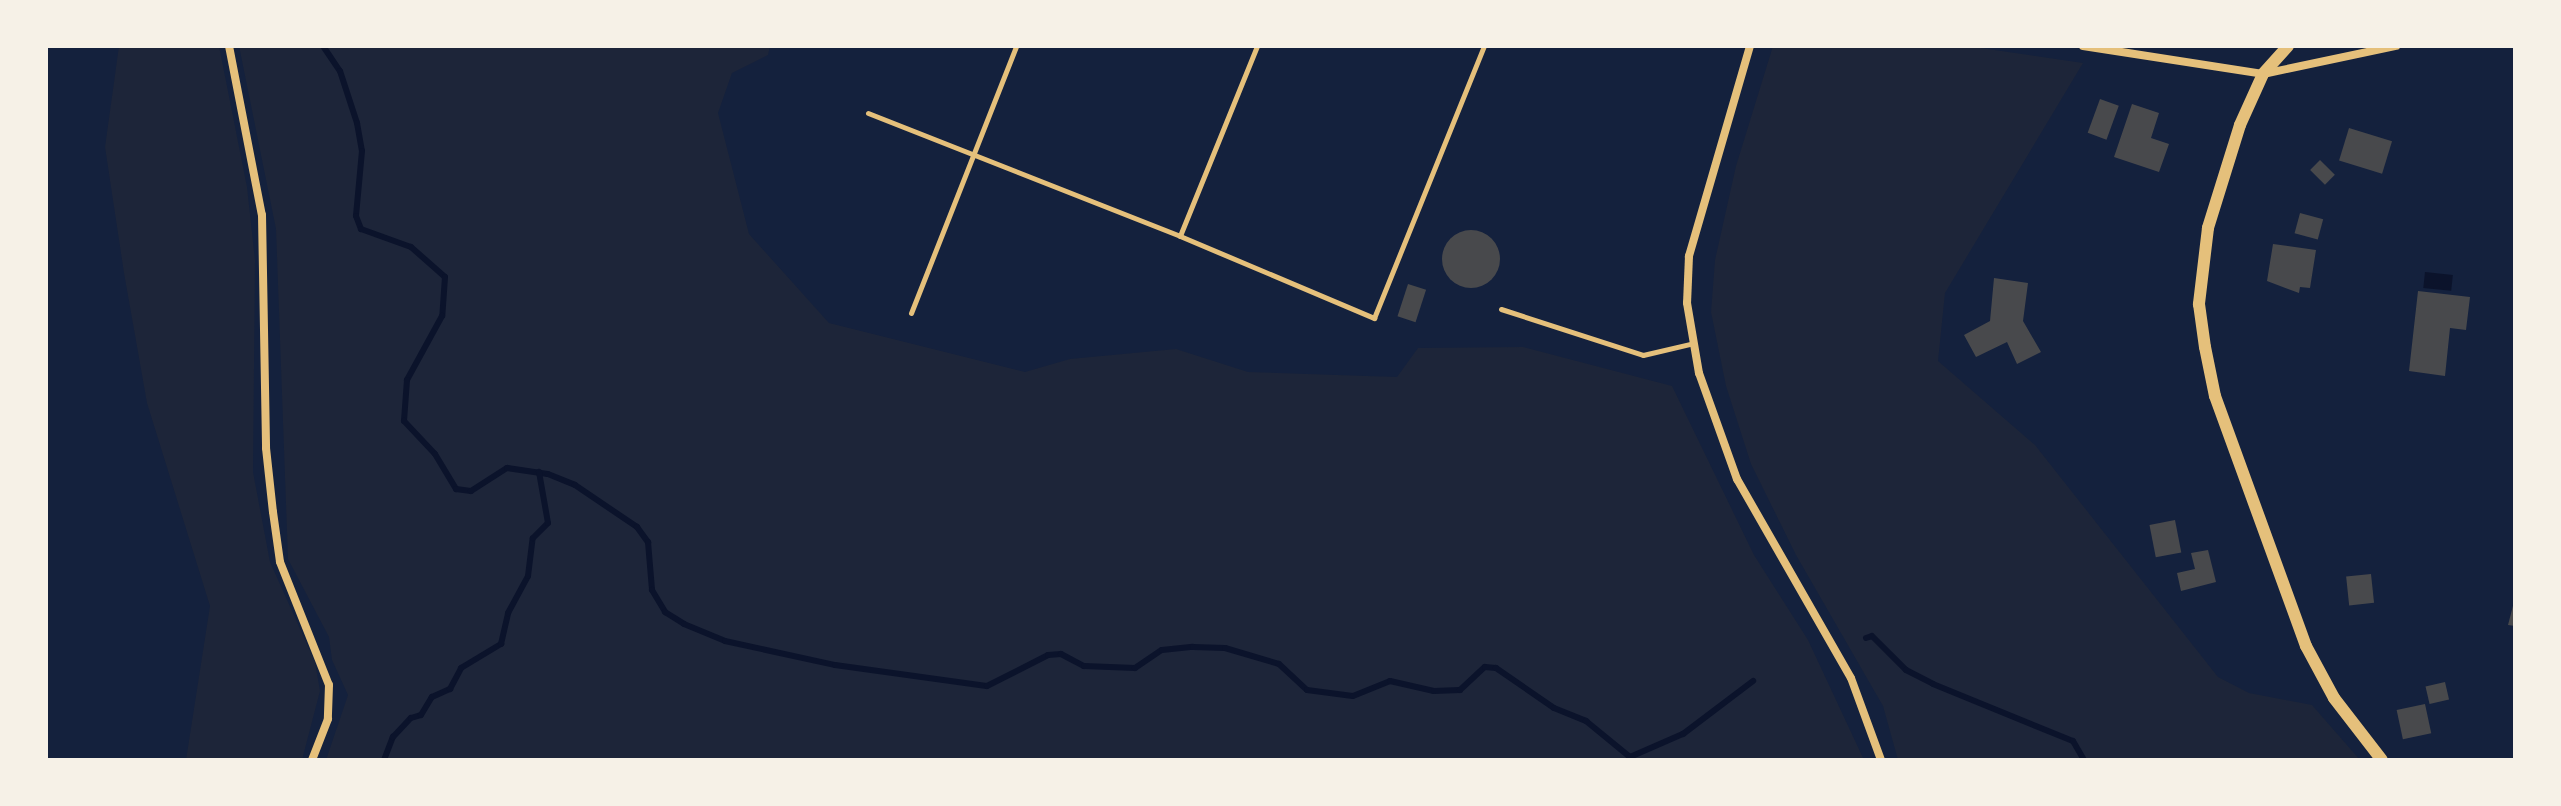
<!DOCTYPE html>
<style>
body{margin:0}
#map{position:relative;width:2561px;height:806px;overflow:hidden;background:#14213d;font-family:"Golos Text",sans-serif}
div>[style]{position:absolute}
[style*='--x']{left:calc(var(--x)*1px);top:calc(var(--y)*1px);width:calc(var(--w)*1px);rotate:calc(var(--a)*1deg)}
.green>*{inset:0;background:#1d2539}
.water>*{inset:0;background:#0b132b;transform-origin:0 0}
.stream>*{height:6px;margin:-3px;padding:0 3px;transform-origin:3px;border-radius:3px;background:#0b132b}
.building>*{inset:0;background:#48494c;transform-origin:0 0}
.round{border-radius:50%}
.service>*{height:5px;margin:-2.5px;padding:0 2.5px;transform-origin:2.5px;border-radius:2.5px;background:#e5c07b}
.minor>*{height:8px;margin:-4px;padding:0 4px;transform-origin:4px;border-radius:4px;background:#e5c07b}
.secondary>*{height:12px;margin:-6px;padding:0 6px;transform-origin:6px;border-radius:6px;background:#e5c07b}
span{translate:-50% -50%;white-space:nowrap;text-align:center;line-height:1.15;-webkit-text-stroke:6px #f6f1e7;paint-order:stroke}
.frame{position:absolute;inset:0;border:48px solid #f6f1e7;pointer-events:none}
</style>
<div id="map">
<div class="green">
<div style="clip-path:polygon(119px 46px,219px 46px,247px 187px,255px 260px,253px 472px,270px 562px,315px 662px,320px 691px,302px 760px,186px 760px,210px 606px,147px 403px,124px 273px,105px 147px)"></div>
<div style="clip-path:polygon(239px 46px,770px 46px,768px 55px,732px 73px,718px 113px,749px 234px,829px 323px,1025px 372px,1070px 359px,1176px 349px,1248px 372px,1397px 377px,1418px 348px,1523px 347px,1672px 386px,1754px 555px,1808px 640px,1864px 760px,326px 760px,348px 695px,332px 660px,329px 637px,288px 559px,276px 229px)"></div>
<div style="clip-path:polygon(1773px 46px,1967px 46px,2083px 63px,1945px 293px,1938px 361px,2035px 445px,2218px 677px,2249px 693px,2312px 705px,2360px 760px,1898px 760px,1883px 706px,1796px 555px,1751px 464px,1726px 386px,1711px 312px,1715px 260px,1736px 166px)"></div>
</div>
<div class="water">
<div style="left:2425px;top:272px;width:28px;height:16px;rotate:6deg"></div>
</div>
<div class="stream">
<div style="--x:323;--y:46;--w:30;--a:56"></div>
<div style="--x:340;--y:71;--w:55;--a:71.9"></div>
<div style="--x:357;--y:123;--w:28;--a:80"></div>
<div style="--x:362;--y:151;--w:65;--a:95.3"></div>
<div style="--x:356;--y:216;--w:14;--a:69"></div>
<div style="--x:361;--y:229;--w:53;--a:19.8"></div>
<div style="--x:411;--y:247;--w:45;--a:41.4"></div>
<div style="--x:445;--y:277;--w:39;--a:94"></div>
<div style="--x:442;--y:316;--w:73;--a:118.7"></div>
<div style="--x:407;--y:380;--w:41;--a:94.2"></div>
<div style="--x:404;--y:421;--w:45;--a:46.8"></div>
<div style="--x:435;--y:454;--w:41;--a:59"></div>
<div style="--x:456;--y:489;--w:15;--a:8"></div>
<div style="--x:471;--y:491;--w:43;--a:-32.6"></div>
<div style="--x:507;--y:468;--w:41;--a:8.3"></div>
<div style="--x:548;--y:474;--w:29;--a:22"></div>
<div style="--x:575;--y:485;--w:75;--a:34.1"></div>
<div style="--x:637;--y:527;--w:19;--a:54"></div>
<div style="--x:648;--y:542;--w:48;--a:85.2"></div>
<div style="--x:652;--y:590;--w:26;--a:59"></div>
<div style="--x:665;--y:612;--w:22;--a:32"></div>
<div style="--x:684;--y:624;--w:44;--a:22.5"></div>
<div style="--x:725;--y:641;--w:113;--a:12.3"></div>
<div style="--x:835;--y:665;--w:153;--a:7.9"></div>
<div style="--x:987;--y:686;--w:68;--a:-26.9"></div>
<div style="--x:1048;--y:655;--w:13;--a:-4"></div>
<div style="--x:1061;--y:654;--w:26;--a:28"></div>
<div style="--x:1084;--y:666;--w:51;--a:2.2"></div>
<div style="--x:1135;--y:668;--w:32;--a:-34"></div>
<div style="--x:1162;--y:650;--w:31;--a:-6"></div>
<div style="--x:1193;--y:647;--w:32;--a:2"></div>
<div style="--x:1225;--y:648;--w:56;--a:16.5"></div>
<div style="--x:1279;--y:664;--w:38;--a:43"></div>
<div style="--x:1307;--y:690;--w:46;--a:7.4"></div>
<div style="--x:1353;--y:696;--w:40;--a:-22"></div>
<div style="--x:1390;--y:681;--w:45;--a:12.8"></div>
<div style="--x:1434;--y:691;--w:26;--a:-2"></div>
<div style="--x:1460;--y:690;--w:34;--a:-43"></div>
<div style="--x:1485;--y:667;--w:11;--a:5"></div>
<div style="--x:1496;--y:668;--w:70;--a:34.6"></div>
<div style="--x:1554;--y:708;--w:35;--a:22"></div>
<div style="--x:1586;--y:721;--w:57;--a:39.3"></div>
<div style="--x:1630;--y:757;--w:58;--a:-23.5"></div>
<div style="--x:1683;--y:734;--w:88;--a:-37.1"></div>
<div style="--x:1866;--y:638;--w:6;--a:-18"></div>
<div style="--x:1872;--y:636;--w:48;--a:45"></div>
<div style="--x:1906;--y:670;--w:30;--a:27"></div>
<div style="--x:1933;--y:684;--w:151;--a:22.2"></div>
<div style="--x:2073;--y:741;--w:22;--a:60"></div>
<div style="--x:384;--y:760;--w:25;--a:-69"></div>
<div style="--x:393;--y:737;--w:26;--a:-47"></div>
<div style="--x:411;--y:718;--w:10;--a:-17"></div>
<div style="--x:421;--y:715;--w:21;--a:-59"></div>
<div style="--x:432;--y:697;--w:20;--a:-24"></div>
<div style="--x:450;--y:689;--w:24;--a:-62"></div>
<div style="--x:461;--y:668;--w:47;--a:-31"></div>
<div style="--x:501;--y:644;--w:32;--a:-77"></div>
<div style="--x:508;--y:613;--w:42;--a:-61.6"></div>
<div style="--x:528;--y:576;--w:38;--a:-83"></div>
<div style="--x:533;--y:538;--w:21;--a:-45"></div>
<div style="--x:548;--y:523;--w:52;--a:-100"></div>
</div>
<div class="building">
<div style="left:2100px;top:99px;width:20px;height:36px;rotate:20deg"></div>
<div style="clip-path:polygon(2132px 104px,2159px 113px,2151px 138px,2169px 144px,2159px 172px,2114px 157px)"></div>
<div style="left:2349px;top:128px;width:45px;height:34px;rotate:17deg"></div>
<div style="left:2320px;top:160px;width:21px;height:14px;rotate:45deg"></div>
<div style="left:2300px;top:213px;width:24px;height:21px;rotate:15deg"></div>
<div class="round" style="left:1442px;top:230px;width:58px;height:58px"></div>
<div style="clip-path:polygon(2273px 244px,2316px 250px,2310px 288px,2300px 287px,2299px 293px,2267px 281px)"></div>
<div style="clip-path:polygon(1994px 278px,2028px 283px,2023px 321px,2041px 352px,2017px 364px,2007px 342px,1976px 357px,1964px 335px,1990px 321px)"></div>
<div style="left:1408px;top:284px;width:19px;height:34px;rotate:18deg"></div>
<div style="clip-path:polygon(2418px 291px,2470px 297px,2466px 330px,2450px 328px,2445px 376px,2409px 371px)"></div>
<div style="left:2175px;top:520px;width:33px;height:26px;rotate:79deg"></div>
<div style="clip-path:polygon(2208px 550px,2216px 582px,2181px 591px,2177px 573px,2195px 569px,2191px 553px)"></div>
<div style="left:2371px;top:574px;width:29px;height:25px;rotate:84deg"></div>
<div style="clip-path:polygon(2514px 602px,2515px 602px,2515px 626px,2508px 625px)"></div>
<div style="left:2445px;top:682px;width:18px;height:20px;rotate:77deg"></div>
<div style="left:2425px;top:704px;width:30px;height:29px;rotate:78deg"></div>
</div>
<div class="service">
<div style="--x:1257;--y:46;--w:205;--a:112.1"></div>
<div style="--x:1180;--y:236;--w:211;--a:22.9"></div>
<div style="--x:1374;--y:318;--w:293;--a:-68"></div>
<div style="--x:868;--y:113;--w:335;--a:21.5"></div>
<div style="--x:1501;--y:309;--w:149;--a:17.9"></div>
<div style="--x:1643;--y:355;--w:52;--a:-13.2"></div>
<div style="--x:911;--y:313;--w:287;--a:-68.5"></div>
</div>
<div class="minor">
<div style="--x:229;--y:46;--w:172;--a:79"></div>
<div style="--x:262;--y:215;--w:233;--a:89"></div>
<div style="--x:266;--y:448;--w:64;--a:83.8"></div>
<div style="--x:273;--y:512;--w:50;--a:82"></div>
<div style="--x:280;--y:562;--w:132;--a:68.3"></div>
<div style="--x:329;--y:685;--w:34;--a:92"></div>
<div style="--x:328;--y:719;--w:44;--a:111.3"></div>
<div style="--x:1750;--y:46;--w:219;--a:106.2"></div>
<div style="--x:1689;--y:256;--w:47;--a:92.4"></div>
<div style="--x:1687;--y:303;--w:71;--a:80.3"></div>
<div style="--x:1699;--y:373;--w:113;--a:70.3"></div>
<div style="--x:1737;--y:479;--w:229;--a:60.2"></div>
<div style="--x:1851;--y:678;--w:87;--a:69.9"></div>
<div style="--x:2083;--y:46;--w:182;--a:8.8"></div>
<div style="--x:2263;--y:74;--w:136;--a:-11.9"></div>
</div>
<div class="secondary">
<div style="--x:2288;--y:46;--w:38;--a:132"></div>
<div style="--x:2263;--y:74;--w:56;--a:114.3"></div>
<div style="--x:2240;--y:125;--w:108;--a:107.3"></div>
<div style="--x:2208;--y:228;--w:77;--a:96.8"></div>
<div style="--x:2199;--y:304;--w:43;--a:82.1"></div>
<div style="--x:2205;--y:347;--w:50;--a:78.5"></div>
<div style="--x:2215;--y:396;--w:266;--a:70"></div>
<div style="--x:2306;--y:646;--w:59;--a:61.7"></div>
<div style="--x:2334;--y:698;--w:78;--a:52.3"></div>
</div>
<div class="frame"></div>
</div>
